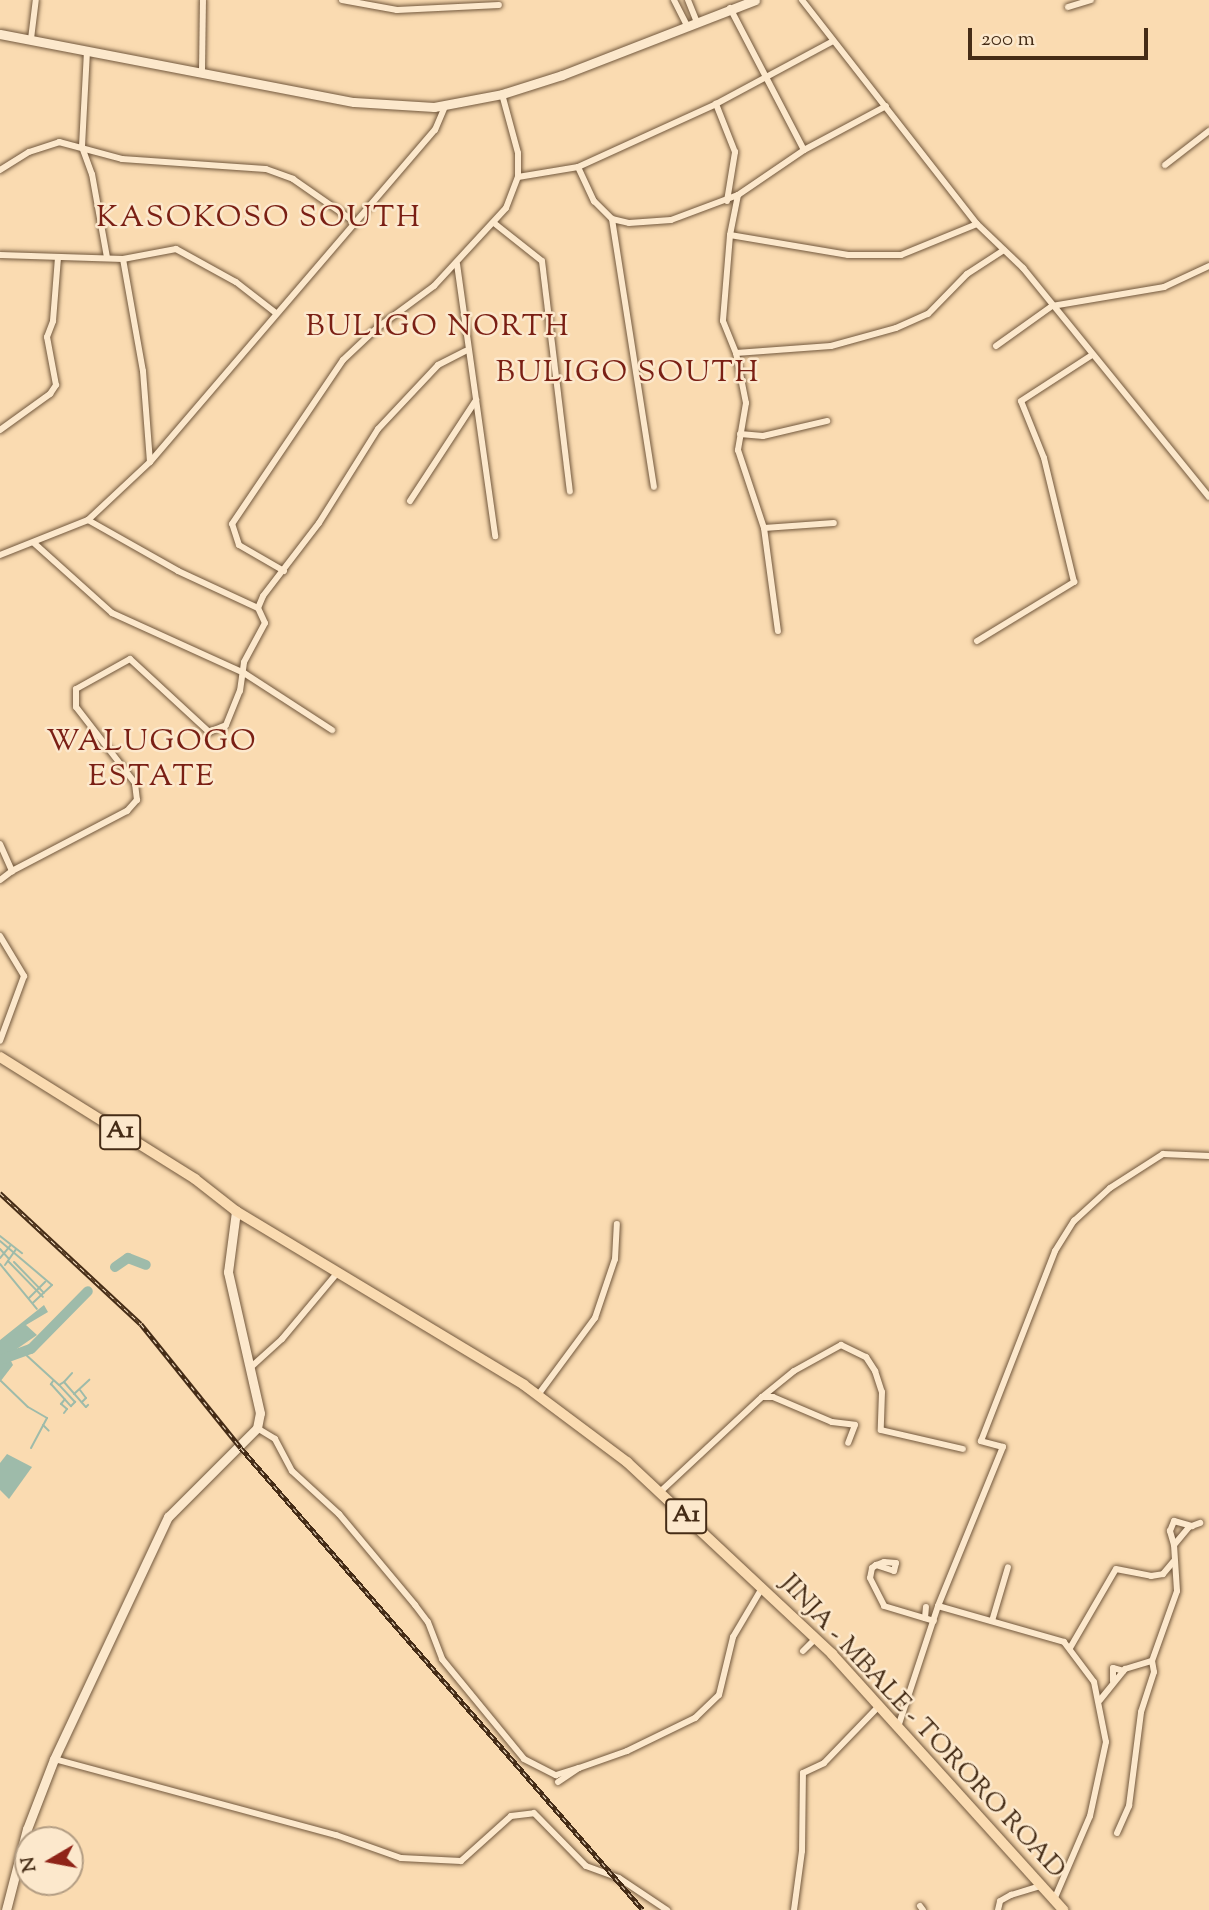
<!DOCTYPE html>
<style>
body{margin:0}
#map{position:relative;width:1209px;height:1910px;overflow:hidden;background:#fadbb1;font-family:"Sorts Mill Goudy",serif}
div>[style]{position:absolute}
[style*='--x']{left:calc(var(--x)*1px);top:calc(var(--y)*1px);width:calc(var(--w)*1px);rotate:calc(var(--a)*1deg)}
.water>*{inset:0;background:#9ebbaa}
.stream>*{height:2px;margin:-1px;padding:0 1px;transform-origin:1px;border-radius:1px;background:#9ebbaa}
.river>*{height:10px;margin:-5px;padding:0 5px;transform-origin:5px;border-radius:5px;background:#9ebbaa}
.roads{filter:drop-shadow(0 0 2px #72583d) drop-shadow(0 0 2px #72583d)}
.street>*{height:6px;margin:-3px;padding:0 3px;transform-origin:3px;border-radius:3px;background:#fce8cc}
.secondary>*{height:9px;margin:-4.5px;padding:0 4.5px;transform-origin:4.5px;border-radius:4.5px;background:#fce8cc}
.primary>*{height:10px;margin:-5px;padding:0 5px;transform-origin:5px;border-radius:5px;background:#fadbb1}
.rail>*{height:4.5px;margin-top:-2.25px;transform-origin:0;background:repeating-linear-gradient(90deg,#fce8cc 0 5px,#452c16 0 10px);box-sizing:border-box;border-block:2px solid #452c16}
span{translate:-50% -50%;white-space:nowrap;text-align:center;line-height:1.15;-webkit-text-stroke:5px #fce8cc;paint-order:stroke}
.shield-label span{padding:2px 5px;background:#fce8cc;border:2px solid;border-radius:5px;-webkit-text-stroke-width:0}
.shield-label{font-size:24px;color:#452c16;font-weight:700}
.street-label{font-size:26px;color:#452c16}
.quarter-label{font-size:30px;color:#7a1f14;letter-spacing:2px}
.north{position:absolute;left:14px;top:1826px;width:70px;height:70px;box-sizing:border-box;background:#fce8cc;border:2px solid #b39d83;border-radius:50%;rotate:260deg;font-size:19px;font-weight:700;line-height:28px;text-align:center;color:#452c16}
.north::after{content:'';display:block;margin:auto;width:24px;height:32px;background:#8f2418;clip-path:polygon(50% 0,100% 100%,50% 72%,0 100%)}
.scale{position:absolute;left:968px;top:28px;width:180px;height:32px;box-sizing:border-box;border:4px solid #452c16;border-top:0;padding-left:9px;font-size:21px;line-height:24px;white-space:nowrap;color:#452c16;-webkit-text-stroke:5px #fce8cc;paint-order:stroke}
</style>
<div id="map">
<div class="water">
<div style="clip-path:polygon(44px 1305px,48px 1312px,26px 1325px,37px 1335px,8px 1355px,13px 1365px,0 1382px,0 1340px)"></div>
<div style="clip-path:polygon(7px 1454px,32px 1467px,9px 1499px,0 1490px,0 1463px)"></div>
</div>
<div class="stream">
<div style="--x:0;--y:1236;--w:28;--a:38"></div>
<div style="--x:0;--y:1241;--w:68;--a:40.2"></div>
<div style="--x:52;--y:1285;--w:26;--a:137"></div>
<div style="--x:0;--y:1249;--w:13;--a:48"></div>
<div style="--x:0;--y:1258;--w:17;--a:-50"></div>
<div style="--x:8;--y:1261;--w:50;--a:45.8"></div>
<div style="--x:14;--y:1262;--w:43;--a:45.9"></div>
<div style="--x:0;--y:1264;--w:58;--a:50.6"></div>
<div style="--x:5;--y:1265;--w:19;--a:-55"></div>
<div style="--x:29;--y:1298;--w:23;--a:-45"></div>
<div style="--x:24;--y:1353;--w:47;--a:42.4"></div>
<div style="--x:59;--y:1385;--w:6;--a:-31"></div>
<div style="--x:64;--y:1382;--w:33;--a:49"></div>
<div style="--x:86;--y:1407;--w:3;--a:-45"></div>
<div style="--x:1;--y:1381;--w:37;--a:44"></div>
<div style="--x:28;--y:1407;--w:22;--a:30"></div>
<div style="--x:47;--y:1418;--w:34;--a:118"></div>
<div style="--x:53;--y:1381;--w:4;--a:124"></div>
<div style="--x:51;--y:1384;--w:30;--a:48"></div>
<div style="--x:71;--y:1406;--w:6;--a:-45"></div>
<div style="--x:75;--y:1402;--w:22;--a:-133"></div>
<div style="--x:64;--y:1382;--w:12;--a:-48"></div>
<div style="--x:80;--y:1390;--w:10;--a:53"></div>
<div style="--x:86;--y:1398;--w:6;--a:135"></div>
<div style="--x:74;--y:1394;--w:21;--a:-43"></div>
<div style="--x:64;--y:1413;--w:5;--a:-53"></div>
<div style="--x:67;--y:1409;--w:8;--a:-140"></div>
<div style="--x:61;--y:1404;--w:6;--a:-51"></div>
<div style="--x:43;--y:1425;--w:8;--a:45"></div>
</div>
<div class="river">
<div style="--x:115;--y:1267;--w:16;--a:-35"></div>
<div style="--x:128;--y:1258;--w:19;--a:21"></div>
<div style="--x:0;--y:1360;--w:33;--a:-20"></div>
<div style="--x:31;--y:1349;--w:81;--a:-45.5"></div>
</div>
<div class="roads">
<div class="street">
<div style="--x:342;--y:0;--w:56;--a:10.3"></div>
<div style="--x:397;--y:10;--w:102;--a:-2.8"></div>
<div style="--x:674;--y:0;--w:29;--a:63"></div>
<div style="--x:688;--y:0;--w:24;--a:68"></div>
<div style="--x:802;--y:0;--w:284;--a:52"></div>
<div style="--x:977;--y:224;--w:64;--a:43.7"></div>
<div style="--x:1023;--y:268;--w:295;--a:50.9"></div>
<div style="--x:1068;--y:7;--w:24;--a:-17"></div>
<div style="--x:730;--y:8;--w:160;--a:62.5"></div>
<div style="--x:31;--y:39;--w:39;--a:-83"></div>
<div style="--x:87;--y:51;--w:96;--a:93"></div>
<div style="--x:82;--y:147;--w:29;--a:70"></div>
<div style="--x:92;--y:174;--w:84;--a:79.8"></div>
<div style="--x:202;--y:70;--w:70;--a:-89.2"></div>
<div style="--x:1165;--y:165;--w:56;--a:-37.7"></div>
<div style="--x:578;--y:167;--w:152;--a:-24.5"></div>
<div style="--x:0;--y:170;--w:34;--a:-32"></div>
<div style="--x:29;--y:152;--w:32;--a:-18"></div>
<div style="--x:59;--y:142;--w:65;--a:15.1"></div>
<div style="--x:122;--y:159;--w:144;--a:4"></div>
<div style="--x:266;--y:169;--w:29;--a:20"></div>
<div style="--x:293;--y:179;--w:77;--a:34.9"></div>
<div style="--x:518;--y:177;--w:61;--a:-9.5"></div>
<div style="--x:578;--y:167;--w:38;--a:65"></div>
<div style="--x:594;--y:201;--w:25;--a:45"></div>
<div style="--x:612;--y:219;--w:17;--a:13"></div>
<div style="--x:629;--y:223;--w:42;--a:-4.1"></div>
<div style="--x:671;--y:220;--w:72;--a:-20.5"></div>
<div style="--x:738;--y:195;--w:80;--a:-34.3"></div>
<div style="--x:804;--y:150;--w:93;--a:-28.2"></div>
<div style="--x:738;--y:195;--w:41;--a:101.3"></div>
<div style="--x:730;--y:235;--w:120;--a:9.6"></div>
<div style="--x:848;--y:255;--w:53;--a:0"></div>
<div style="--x:901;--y:255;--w:82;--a:-22.2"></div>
<div style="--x:727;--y:201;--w:50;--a:-80.7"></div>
<div style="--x:735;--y:152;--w:52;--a:-111.6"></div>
<div style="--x:716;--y:104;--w:133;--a:-28.3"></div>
<div style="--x:612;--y:219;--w:271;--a:81.1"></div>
<div style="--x:494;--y:223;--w:61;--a:38.4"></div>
<div style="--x:542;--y:261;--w:232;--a:83.1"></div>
<div style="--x:730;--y:235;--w:86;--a:94.7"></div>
<div style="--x:723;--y:321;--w:35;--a:68"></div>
<div style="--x:736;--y:353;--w:95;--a:-4.2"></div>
<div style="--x:831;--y:346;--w:67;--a:-15.5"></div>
<div style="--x:896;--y:328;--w:35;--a:-24"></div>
<div style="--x:928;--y:314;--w:56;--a:-45.7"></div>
<div style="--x:967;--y:274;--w:44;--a:-33"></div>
<div style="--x:0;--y:255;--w:123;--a:1.9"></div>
<div style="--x:123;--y:259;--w:54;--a:-10.7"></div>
<div style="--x:176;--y:249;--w:68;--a:28.8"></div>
<div style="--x:236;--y:282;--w:51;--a:37.8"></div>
<div style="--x:123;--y:259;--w:114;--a:79.9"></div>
<div style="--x:143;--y:371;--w:91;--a:85.6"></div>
<div style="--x:457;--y:264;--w:275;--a:82"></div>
<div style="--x:996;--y:346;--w:69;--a:-35.5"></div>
<div style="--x:1052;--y:306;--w:114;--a:-9.6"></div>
<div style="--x:1164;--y:287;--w:50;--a:-25"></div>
<div style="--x:736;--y:353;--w:51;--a:78.7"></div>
<div style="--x:746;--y:403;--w:48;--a:99.7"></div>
<div style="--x:738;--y:450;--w:82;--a:71.6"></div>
<div style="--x:764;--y:528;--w:104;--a:82.3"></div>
<div style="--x:0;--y:430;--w:62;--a:-35.8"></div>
<div style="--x:50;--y:394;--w:11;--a:-56"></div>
<div style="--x:56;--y:385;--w:49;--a:-100.6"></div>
<div style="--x:47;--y:337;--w:17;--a:-69"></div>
<div style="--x:53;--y:321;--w:64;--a:-85.5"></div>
<div style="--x:740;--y:434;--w:23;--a:5"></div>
<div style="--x:763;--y:436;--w:66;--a:-13.2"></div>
<div style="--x:410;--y:501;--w:121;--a:-56.8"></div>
<div style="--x:88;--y:520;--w:103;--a:29.5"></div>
<div style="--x:178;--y:571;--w:88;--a:24.8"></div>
<div style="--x:764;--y:528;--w:70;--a:-4.1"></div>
<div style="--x:34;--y:543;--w:105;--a:41.9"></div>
<div style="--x:112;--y:613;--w:145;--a:24.4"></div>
<div style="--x:244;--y:673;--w:105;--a:32.9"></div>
<div style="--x:0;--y:555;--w:95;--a:-21.7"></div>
<div style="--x:88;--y:520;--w:85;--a:-43.1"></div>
<div style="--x:150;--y:462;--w:438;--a:-49.4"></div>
<div style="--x:435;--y:130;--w:26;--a:-67"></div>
<div style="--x:284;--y:571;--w:52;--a:-150"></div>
<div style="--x:239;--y:545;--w:22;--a:-108"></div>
<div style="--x:232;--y:524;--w:198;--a:-55.9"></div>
<div style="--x:343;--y:360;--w:47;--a:-43.3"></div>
<div style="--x:377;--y:328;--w:71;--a:-36.4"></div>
<div style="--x:434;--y:286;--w:106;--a:-47.3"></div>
<div style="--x:506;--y:208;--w:33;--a:-69"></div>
<div style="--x:518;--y:177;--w:24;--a:-90"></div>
<div style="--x:518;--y:153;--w:61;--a:-105.2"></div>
<div style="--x:977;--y:641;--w:114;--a:-31.3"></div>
<div style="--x:1074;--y:582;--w:128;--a:-103.6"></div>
<div style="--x:1044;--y:458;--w:61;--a:-112"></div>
<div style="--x:1021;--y:401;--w:85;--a:-32.9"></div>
<div style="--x:0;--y:844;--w:30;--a:66"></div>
<div style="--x:12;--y:871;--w:15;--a:143"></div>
<div style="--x:12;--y:871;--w:130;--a:-27.6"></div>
<div style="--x:127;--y:811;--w:15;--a:-48"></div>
<div style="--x:137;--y:800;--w:17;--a:-97"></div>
<div style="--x:135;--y:783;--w:96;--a:-127.8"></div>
<div style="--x:76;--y:707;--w:18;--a:-90"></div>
<div style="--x:76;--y:689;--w:62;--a:-29.1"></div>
<div style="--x:130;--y:659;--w:108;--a:42.7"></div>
<div style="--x:209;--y:732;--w:18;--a:-22"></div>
<div style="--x:226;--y:725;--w:37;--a:-68"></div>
<div style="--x:240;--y:691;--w:29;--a:-82"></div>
<div style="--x:244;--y:662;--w:44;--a:-61.7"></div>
<div style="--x:265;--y:623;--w:17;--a:-115"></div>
<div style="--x:258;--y:608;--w:13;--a:-67"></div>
<div style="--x:263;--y:596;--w:92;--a:-52.5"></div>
<div style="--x:319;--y:523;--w:111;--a:-57.9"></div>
<div style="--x:378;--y:429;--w:88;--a:-46.8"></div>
<div style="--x:438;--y:365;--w:31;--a:-27"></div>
<div style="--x:0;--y:936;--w:47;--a:59"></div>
<div style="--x:24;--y:976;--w:69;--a:110.3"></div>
<div style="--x:250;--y:1368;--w:43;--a:-42.2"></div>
<div style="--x:282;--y:1339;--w:87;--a:-50.1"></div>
<div style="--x:538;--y:1395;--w:96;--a:-53.5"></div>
<div style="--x:595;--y:1318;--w:62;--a:-71.3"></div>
<div style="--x:615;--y:1259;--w:35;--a:-87"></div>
<div style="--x:762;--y:1397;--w:11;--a:0"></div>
<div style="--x:773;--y:1397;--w:64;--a:23"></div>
<div style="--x:832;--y:1422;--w:23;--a:7"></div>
<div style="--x:855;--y:1425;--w:19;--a:111"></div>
<div style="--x:257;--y:1428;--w:21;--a:31"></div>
<div style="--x:275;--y:1439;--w:36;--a:62"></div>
<div style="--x:292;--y:1471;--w:64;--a:42.5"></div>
<div style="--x:339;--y:1514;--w:119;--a:50.1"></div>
<div style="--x:415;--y:1605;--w:21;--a:53"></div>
<div style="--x:428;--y:1622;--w:40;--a:69"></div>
<div style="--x:442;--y:1659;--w:129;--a:50.6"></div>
<div style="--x:524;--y:1759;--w:36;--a:27"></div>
<div style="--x:556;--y:1775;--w:24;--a:-17"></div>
<div style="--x:660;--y:1492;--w:139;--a:-43"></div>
<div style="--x:762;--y:1397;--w:41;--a:-39.1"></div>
<div style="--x:794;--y:1371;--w:54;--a:-29"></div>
<div style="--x:841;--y:1345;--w:28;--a:26"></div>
<div style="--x:866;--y:1357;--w:17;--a:57"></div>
<div style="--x:875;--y:1371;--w:22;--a:72"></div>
<div style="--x:882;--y:1392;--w:38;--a:92"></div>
<div style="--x:881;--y:1430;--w:84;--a:13"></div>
<div style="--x:1174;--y:1545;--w:15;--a:-106"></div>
<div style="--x:1170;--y:1531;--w:11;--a:-68"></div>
<div style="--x:1174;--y:1521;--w:19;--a:16"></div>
<div style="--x:876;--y:1565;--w:19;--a:18"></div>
<div style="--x:894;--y:1571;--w:8;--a:-76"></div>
<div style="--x:896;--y:1563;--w:12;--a:-175"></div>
<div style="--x:884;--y:1562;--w:9;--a:159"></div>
<div style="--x:876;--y:1565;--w:5;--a:143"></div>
<div style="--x:872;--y:1568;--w:10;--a:101"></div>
<div style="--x:870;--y:1578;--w:31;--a:63"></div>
<div style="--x:884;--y:1606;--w:52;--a:16.7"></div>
<div style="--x:938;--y:1606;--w:131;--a:15.9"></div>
<div style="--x:1064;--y:1642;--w:50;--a:53.1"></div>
<div style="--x:1094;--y:1682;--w:61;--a:78.7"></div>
<div style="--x:1106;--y:1742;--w:76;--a:102.2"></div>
<div style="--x:1090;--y:1816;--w:91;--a:113.2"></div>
<div style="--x:925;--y:1618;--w:11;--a:-85"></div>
<div style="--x:992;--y:1621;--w:56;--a:-73.5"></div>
<div style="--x:1070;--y:1648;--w:91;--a:-59.8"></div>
<div style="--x:1116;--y:1569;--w:36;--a:11"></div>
<div style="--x:1151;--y:1576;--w:12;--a:-9"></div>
<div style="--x:1163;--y:1574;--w:16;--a:-50"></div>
<div style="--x:803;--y:1651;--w:18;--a:-45"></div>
<div style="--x:1113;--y:1681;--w:13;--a:-90"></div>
<div style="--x:1113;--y:1668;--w:11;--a:15"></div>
<div style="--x:1100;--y:1700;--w:40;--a:-51"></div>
<div style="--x:1125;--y:1669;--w:28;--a:-17"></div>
<div style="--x:898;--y:1727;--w:127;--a:-71.7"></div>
<div style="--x:938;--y:1606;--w:172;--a:-67.8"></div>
<div style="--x:1003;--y:1447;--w:23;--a:-165"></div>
<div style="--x:981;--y:1441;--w:204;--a:-68.7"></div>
<div style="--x:1055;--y:1251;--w:36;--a:-58"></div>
<div style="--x:1074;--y:1221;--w:49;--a:-42.5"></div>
<div style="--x:1110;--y:1188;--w:63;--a:-32.7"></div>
<div style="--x:1163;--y:1154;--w:46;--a:2.5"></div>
<div style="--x:54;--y:1759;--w:292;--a:15.1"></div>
<div style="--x:336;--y:1835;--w:69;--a:19.5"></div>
<div style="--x:401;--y:1858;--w:60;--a:2.9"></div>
<div style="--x:461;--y:1861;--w:67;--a:-42"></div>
<div style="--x:511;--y:1816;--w:23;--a:-7"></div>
<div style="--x:534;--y:1813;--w:74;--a:45.5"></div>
<div style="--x:586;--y:1866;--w:35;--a:20"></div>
<div style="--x:619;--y:1878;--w:58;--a:33.7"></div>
<div style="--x:558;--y:1782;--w:25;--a:-34"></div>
<div style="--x:579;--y:1768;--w:51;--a:-19.5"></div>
<div style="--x:627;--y:1751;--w:76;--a:-25.9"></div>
<div style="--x:695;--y:1718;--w:33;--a:-44"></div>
<div style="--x:719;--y:1695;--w:60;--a:-76.4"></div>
<div style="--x:733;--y:1637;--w:57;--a:-59.4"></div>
<div style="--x:1117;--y:1833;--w:30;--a:-66"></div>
<div style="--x:1129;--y:1806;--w:95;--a:-82.7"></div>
<div style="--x:1141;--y:1712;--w:42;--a:-72"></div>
<div style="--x:1154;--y:1672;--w:11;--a:-100"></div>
<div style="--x:1152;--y:1661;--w:74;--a:-70.3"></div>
<div style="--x:1177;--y:1591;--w:46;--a:-93.7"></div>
<div style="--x:1174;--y:1545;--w:23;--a:-50"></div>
<div style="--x:1189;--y:1527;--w:12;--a:-20"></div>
<div style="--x:920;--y:1906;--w:5;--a:53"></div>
<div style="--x:794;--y:1910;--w:60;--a:-82.3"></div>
<div style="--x:802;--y:1851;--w:78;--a:-89.3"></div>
<div style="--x:803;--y:1773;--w:23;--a:-25"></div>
<div style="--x:824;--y:1763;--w:79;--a:-46"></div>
<div style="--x:998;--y:1910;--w:9;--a:-77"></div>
<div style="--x:1000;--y:1901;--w:13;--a:-29"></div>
<div style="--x:1011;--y:1895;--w:31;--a:-17"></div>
</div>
<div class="secondary">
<div style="--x:0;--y:34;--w:360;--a:10.9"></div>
<div style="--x:354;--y:102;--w:80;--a:3.6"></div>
<div style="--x:434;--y:107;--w:69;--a:-10.8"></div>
<div style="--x:502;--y:94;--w:63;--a:-17.6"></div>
<div style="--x:562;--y:75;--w:207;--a:-21.2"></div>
<div style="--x:6;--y:1910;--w:84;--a:-75.5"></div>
<div style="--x:27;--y:1829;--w:75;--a:-68.9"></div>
<div style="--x:54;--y:1759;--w:268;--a:-64.8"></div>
<div style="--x:168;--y:1517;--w:126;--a:-45"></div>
<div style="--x:257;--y:1428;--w:15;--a:-79"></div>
<div style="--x:260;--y:1413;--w:145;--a:-102.8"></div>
<div style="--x:228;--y:1272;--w:62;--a:-82.5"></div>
</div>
<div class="primary">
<div style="--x:0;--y:1057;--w:230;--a:32"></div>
<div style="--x:195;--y:1179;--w:52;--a:38"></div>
<div style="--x:236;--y:1211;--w:336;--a:31.1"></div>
<div style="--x:524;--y:1385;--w:129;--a:36.8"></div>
<div style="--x:627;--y:1462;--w:281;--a:43.1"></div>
<div style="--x:832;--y:1654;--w:345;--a:47.9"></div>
</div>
</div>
<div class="rail">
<div style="--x:0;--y:1193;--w:192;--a:42.9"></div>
<div style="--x:141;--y:1324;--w:159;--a:51.1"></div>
<div style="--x:241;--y:1448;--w:612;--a:48.97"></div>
</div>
<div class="shield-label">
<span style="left:120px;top:1132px">A1</span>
<span style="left:686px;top:1516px">A1</span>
</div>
<div class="street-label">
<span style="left:922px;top:1727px;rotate:47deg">JINJA - MBALE - TORORO ROAD</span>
</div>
<div class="quarter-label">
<span style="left:259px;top:219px">KASOKOSO SOUTH</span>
<span style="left:438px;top:328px">BULIGO NORTH</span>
<span style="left:628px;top:374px">BULIGO SOUTH</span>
<span style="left:152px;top:760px">WALUGOGO<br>ESTATE</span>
</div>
<div class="north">N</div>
<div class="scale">200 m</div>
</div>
